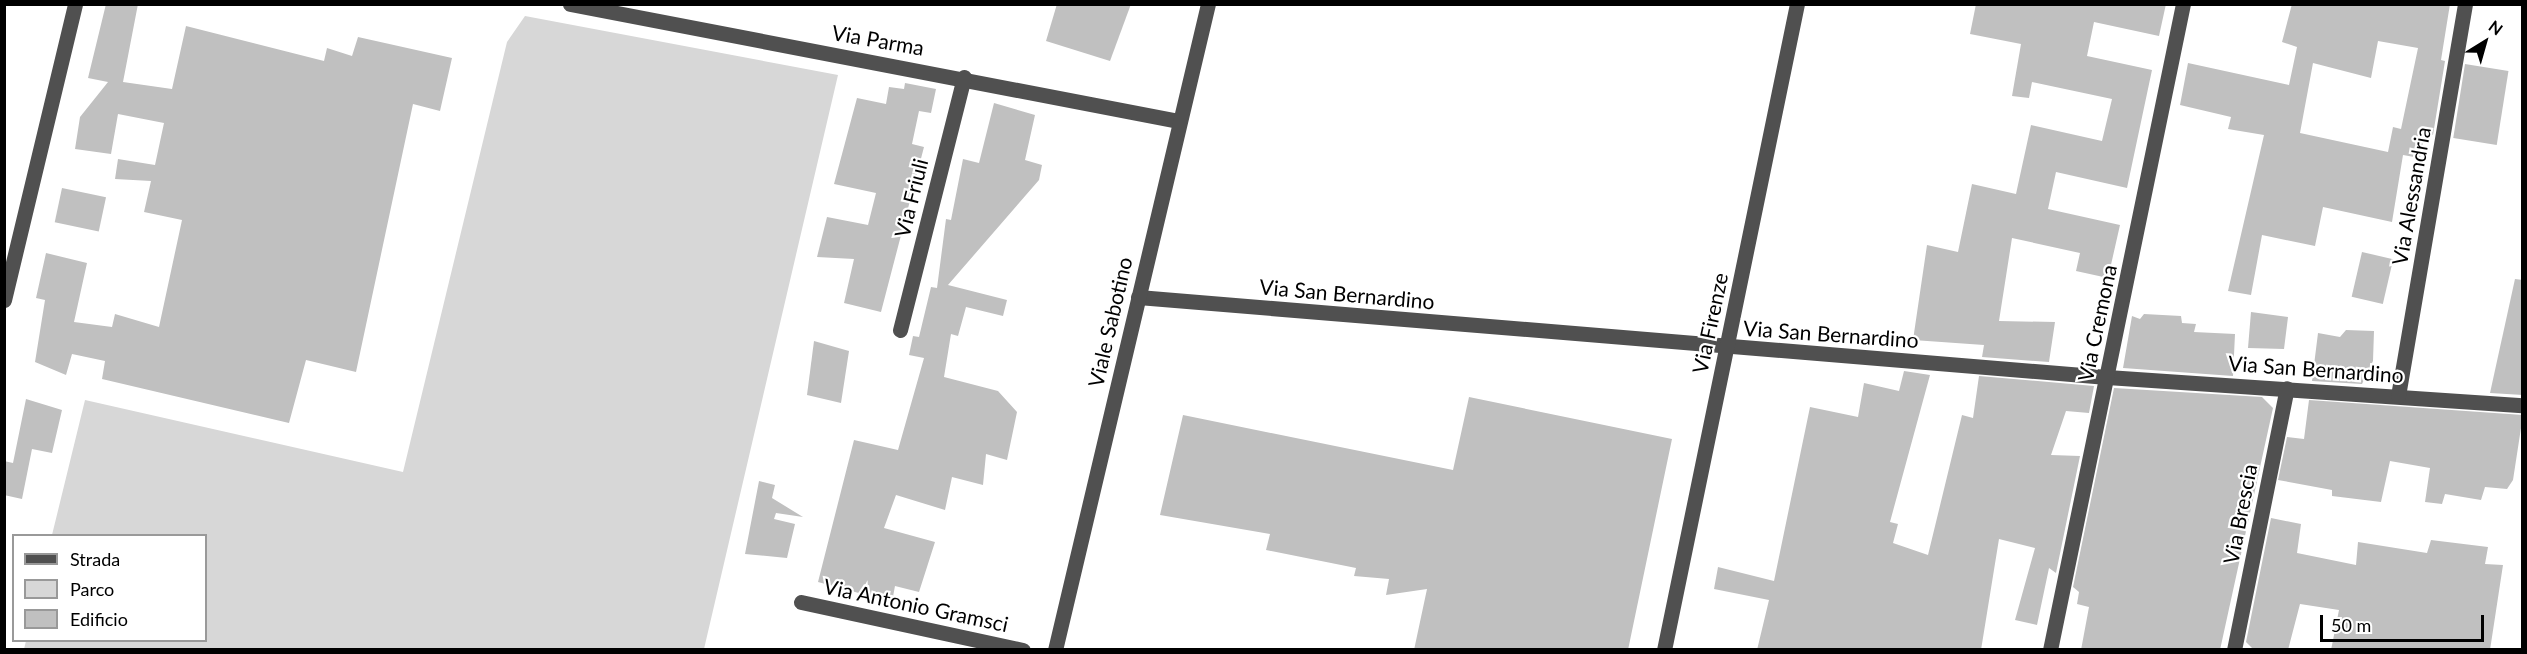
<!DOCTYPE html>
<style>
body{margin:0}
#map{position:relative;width:2527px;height:654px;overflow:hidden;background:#fff;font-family:Lato,sans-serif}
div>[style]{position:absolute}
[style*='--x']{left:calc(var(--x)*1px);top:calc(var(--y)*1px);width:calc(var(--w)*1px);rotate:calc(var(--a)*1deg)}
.green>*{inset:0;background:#d7d7d7}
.building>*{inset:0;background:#c0c0c0;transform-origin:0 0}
.minor>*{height:15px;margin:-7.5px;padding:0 7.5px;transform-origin:7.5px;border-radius:7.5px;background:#505050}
span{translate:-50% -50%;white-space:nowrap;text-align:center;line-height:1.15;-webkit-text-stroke:4.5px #fff;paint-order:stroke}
.street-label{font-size:21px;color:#000}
.frame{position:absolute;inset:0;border:6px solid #000;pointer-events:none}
.legend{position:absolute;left:12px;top:534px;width:195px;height:108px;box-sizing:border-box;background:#fff;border:2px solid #999;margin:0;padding:8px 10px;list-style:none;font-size:18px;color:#000}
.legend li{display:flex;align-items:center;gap:12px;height:30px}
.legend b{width:30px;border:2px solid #999}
.north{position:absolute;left:2455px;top:12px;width:60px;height:60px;-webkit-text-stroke:4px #fff;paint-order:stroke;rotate:37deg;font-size:16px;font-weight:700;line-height:24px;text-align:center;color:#000}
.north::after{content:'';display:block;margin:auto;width:21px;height:27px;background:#000;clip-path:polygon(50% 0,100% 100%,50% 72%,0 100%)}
.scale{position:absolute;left:2320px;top:615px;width:164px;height:27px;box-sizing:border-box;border:3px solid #000;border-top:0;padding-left:8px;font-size:18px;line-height:21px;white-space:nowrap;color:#000;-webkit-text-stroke:4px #fff;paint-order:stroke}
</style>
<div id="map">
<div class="green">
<div style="clip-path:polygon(525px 16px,838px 75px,704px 649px,24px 649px,26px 641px,206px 640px,206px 536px,52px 535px,85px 400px,403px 472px,507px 42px)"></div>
</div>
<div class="building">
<div style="clip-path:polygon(106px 4px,138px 4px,123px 82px,172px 89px,186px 26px,324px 61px,327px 48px,352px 56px,358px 37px,452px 58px,440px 111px,413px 104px,356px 372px,306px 360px,289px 423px,102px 379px,105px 361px,72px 354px,66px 375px,35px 362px,45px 300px,36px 298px,46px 253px,87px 263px,74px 322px,112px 327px,115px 314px,159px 327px,182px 220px,144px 212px,151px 181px,115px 179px,118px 159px,155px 165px,164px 123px,118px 114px,111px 154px,75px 149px,80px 117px,108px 82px,88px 78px)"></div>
<div style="clip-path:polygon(1057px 4px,1131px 4px,1110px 61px,1046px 41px)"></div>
<div style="clip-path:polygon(1976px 4px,2166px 4px,2159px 36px,2094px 22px,2087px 56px,2152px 70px,2127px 188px,2056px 172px,2048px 209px,2120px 225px,2108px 278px,2076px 271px,2080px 253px,2012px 238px,1999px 321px,2055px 322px,2049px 362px,1982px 357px,1984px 345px,1913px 340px,1927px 245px,1958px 252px,1972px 184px,2016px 194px,2031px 125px,2102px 141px,2112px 99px,2032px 82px,2029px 98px,2012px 96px,2021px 44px,1970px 34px)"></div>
<div style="clip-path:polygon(evenodd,2292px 4px,2450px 4px,2441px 60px,2445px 61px,2433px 135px,2425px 133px,2420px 158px,2403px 155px,2392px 222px,2323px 207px,2315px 246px,2262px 235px,2251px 295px,2228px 291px,2264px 135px,2228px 129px,2231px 117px,2180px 105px,2188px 63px,2289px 85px,2297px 47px,2282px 42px,2292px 4px,2378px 41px,2418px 48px,2401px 129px,2393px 127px,2388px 152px,2300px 133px,2313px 63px,2371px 78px,2378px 41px)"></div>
<div style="left:2465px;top:64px;width:44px;height:75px;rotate:9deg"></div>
<div style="clip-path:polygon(905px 83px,936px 89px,931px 113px,919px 111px,912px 144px,924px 147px,881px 312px,844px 303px,854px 259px,817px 257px,827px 217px,868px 225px,876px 193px,834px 184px,857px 98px,886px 104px,889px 87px,904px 89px)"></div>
<div style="clip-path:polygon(994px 103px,1035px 115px,1025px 160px,1042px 165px,1039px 180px,948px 285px,1007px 300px,1003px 316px,966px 307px,958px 336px,951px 334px,944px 377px,998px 391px,1017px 412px,1007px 460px,986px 454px,983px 485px,952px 477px,945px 510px,896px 495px,884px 528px,935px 542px,919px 592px,895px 586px,892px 602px,818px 582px,854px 440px,898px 450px,924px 358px,909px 355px,913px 336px,919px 337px,931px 287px,937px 288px,946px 219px,951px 220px,963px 159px,979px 163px)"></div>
<div style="left:62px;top:188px;width:45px;height:35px;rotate:12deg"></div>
<div style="left:2362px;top:252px;width:32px;height:46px;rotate:13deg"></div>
<div style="clip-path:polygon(2515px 279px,2523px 280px,2523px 395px,2490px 393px)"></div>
<div style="clip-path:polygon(2251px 312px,2288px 317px,2284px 349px,2248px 348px)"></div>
<div style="clip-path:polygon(2144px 314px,2181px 316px,2182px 323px,2196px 324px,2194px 332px,2235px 334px,2233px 376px,2123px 368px,2132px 316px,2140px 319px)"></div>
<div style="clip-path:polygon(2346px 330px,2374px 331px,2373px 361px,2362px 384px,2312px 381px,2318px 333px,2340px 337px)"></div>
<div style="clip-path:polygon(814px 341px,849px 351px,841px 403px,807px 395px)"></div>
<div style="clip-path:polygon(1904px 371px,1930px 375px,1890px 522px,1898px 524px,1893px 543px,1928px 555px,1962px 415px,1973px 418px,1979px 376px,2094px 386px,2089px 413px,2066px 411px,2051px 455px,2080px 456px,2056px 573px,2049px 568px,2037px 625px,2015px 620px,2035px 548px,1999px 539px,1981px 650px,1757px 650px,1769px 600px,1714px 589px,1718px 567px,1774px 581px,1810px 407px,1858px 417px,1864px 383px,1899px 391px)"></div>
<div style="clip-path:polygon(2114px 388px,2262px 397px,2273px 408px,2220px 650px,2081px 650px,2089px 607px,2077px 604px,2079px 592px,2073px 587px)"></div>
<div style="clip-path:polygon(1469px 397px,1672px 439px,1628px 650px,1414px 650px,1427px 589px,1386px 595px,1389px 579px,1354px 576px,1356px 568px,1266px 550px,1270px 534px,1160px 515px,1183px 415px,1453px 470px)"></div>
<div style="clip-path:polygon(26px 399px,62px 410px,52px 453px,32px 449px,22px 499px,4px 495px,4px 461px,13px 463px)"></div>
<div style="clip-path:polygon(2309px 400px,2523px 415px,2513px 480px,2507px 489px,2485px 487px,2481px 500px,2445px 494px,2442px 504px,2425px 502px,2430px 468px,2390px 461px,2381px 502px,2332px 496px,2332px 490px,2278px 480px,2287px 437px,2304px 439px)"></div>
<div style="clip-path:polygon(759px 481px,775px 485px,772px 498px,803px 517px,776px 513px,774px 519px,795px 524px,787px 558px,745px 554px)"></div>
<div style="clip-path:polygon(2271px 518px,2301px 524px,2297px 553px,2356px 565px,2358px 542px,2427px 553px,2431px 540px,2488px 547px,2485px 564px,2503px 565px,2490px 650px,2331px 650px,2339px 610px,2300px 604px,2288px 650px,2254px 650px,2246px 642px)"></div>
</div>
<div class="minor">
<div style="--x:570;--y:4;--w:619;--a:10.89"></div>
<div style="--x:1138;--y:297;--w:972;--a:4.72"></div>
<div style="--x:2107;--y:377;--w:416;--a:3.9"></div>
<div style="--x:4;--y:300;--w:304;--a:-76.5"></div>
<div style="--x:900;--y:330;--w:261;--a:-75.8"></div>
<div style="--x:2398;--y:396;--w:398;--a:-80.3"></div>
<div style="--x:801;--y:602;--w:227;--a:12.2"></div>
<div style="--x:1055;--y:650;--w:664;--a:-76.68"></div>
<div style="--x:1664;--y:650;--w:660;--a:-78.37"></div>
<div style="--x:2050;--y:650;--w:660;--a:-78.37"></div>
<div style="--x:2234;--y:650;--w:267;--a:-78.6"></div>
</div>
<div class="street-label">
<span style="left:878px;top:40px;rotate:10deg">Via Parma</span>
<span style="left:2411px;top:196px;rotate:-80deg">Via Alessandria</span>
<span style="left:911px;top:198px;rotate:-76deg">Via Friuli</span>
<span style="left:1347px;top:294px;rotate:5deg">Via San Bernardino</span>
<span style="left:1110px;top:322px;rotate:-77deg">Viale Sabotino</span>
<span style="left:1710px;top:323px;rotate:-78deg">Via Firenze</span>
<span style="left:2097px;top:323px;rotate:-78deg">Via Cremona</span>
<span style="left:1831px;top:334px;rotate:4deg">Via San Bernardino</span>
<span style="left:2316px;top:369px;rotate:4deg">Via San Bernardino</span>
<span style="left:2240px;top:514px;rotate:-79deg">Via Brescia</span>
<span style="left:916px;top:605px;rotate:12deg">Via Antonio Gramsci</span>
</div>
<div class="frame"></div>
<ul class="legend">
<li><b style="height:8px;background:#505050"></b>Strada</li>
<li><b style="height:16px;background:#d7d7d7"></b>Parco</li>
<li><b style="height:16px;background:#c0c0c0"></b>Edificio</li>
</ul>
<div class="north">N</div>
<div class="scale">50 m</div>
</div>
